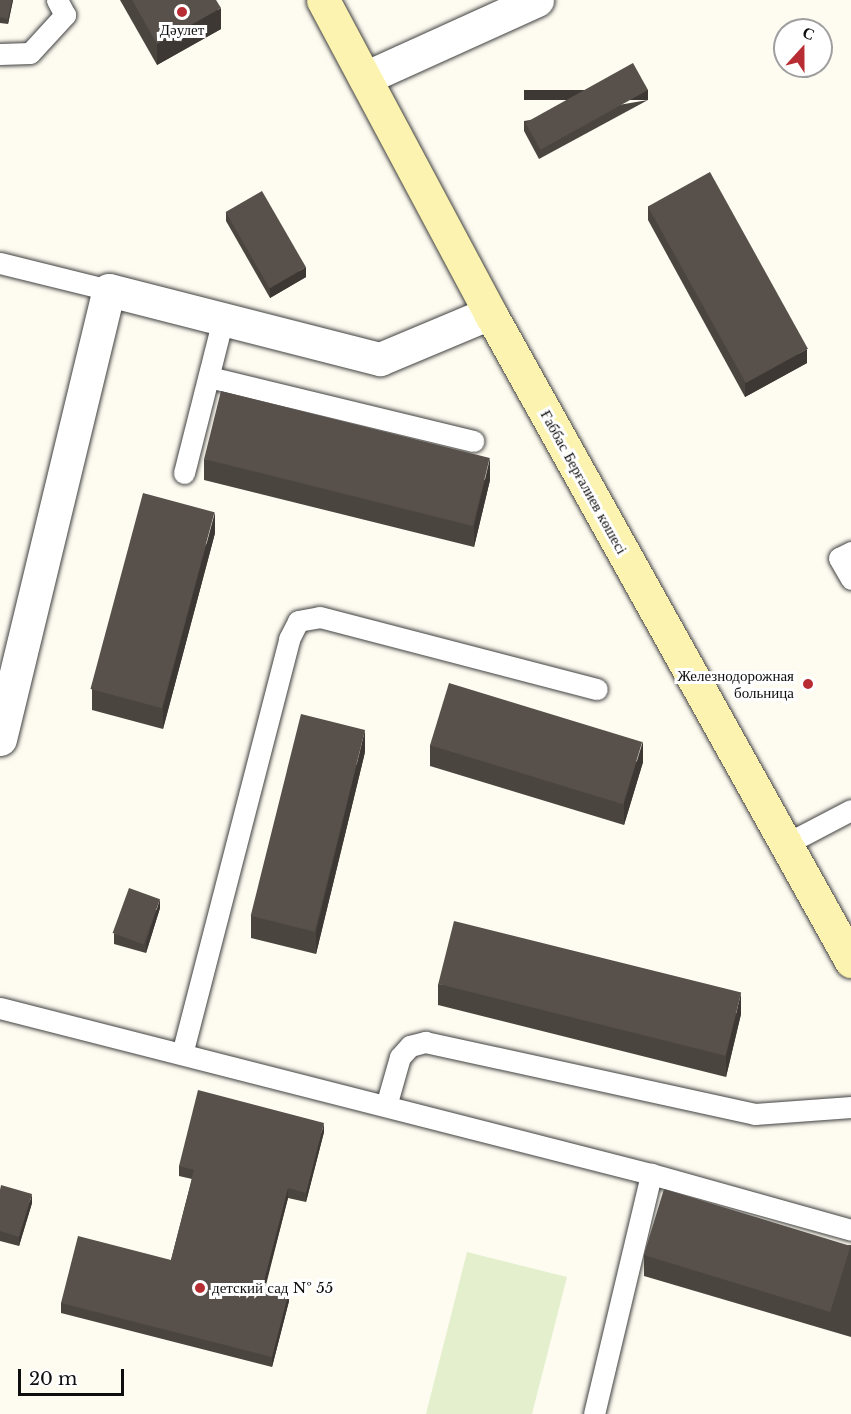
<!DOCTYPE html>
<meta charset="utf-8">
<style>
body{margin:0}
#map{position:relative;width:851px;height:1414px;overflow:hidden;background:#fefcf1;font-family:"Libre Baskerville",serif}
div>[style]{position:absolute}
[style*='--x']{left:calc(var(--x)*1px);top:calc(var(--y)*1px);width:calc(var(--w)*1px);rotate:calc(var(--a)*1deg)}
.pitch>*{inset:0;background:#e3efcd}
.roads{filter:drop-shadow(0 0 2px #414141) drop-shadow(0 0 2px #414141)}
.service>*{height:21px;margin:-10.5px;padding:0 10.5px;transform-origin:10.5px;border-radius:10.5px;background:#fff}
.minor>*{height:33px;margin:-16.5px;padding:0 16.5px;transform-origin:16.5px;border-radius:16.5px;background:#fff}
.secondary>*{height:33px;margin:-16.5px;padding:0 16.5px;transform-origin:16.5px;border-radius:16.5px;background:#fbf3af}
.wall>*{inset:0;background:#4b4540}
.shaded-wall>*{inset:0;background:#3d3834;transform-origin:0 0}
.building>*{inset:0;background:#57504b;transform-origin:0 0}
.dots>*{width:16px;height:16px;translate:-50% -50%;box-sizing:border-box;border:3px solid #fff;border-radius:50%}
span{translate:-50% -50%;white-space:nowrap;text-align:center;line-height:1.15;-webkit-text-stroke:6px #fff;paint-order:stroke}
.poi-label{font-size:15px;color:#0e0e0e}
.right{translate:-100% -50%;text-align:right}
.left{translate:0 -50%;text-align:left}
.street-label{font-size:15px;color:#0e0e0e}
.north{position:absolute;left:773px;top:18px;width:60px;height:60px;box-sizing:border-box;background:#fff;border:2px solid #9f9f9f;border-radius:50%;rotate:21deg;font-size:16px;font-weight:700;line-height:24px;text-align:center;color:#0e0e0e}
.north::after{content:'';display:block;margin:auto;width:21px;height:27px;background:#b82d33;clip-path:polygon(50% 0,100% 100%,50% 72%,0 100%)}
.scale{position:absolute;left:18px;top:1369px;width:106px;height:27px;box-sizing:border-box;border:3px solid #0e0e0e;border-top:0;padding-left:8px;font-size:18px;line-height:21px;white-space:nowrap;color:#0e0e0e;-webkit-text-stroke:4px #fff;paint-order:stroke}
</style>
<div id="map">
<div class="pitch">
<div style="clip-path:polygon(467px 1252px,567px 1277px,532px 1414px,426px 1414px)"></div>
</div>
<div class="roads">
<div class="service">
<div style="--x:0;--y:54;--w:30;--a:-2"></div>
<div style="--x:30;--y:53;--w:52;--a:-47.4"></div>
<div style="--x:65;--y:15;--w:17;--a:-118"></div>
<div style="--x:0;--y:263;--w:112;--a:13.9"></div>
<div style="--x:209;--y:377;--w:272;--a:13.6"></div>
<div style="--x:184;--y:473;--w:159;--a:-75.8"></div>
<div style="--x:851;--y:552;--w:13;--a:153"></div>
<div style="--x:839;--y:558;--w:24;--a:60"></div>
<div style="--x:786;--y:844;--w:73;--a:-27.6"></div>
<div style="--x:0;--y:1008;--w:672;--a:14.31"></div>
<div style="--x:651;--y:1174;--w:208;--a:15.6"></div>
<div style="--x:182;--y:1054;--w:429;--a:-75.5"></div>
<div style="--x:289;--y:639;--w:20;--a:-63"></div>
<div style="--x:298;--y:621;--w:22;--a:-10"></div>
<div style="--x:320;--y:617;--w:286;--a:14.6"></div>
<div style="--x:386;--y:1106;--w:51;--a:-74.1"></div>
<div style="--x:400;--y:1057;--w:15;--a:-48"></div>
<div style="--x:410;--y:1046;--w:16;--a:-15"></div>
<div style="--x:425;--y:1042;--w:338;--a:12.3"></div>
<div style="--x:755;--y:1114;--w:96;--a:-4.2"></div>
<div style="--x:594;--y:1414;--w:247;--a:-76.6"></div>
</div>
<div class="minor">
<div style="--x:365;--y:78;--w:189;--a:-24.4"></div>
<div style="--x:0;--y:739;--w:462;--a:-76.4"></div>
<div style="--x:109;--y:290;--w:280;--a:14.3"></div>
<div style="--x:380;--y:359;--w:119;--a:-22.7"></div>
</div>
<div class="secondary">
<div style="--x:323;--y:0;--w:355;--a:61.9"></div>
<div style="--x:490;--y:313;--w:742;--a:60.88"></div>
</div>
</div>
<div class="wall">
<div style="clip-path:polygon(0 0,13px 0,8px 24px,0 23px)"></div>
<div style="clip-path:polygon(120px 0,216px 0,221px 29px,157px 65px)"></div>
<div style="clip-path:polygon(648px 100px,539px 159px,524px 131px,524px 121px)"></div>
<div style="clip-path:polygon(648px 206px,807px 363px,745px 397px,648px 220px)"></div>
<div style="clip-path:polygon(226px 212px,306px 277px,270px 298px,226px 221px)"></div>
<div style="clip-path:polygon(204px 459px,490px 480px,474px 547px,204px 480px)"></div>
<div style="clip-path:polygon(215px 533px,163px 729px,92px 710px,92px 689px)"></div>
<div style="clip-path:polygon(430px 745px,643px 762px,624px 825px,430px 766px)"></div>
<div style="clip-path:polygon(365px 752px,316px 954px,251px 938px,251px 916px)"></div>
<div style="clip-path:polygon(160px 908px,146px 953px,114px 944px,114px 934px)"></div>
<div style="clip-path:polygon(438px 984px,741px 1014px,726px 1077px,438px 1005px)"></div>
<div style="clip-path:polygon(324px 1132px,306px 1202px,288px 1198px,266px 1285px,289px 1301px,272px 1367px,61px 1313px,61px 1303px,171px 1260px,192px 1179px,179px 1176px,179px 1166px)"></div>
<div style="clip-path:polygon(0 1190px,32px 1203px,19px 1246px,0 1241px)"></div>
<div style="clip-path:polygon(851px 1245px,851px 1337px,644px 1276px,644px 1255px)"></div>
</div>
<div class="shaded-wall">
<div style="clip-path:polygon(12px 0,13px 0,8px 24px,8px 19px)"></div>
<div style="clip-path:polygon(221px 8px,221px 29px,157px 65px,157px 44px)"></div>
<div style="left:648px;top:90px;width:10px;height:124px;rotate:90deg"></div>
<div style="clip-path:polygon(306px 267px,306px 277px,270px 298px,270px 288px)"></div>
<div style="clip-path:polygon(807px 349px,807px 363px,745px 397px,745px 383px)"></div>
<div style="clip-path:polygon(490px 458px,490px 480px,474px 547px,474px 526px)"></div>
<div style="clip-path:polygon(215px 512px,215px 533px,163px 729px,163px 707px)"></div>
<div style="clip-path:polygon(365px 730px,365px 752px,316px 954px,316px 932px)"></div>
<div style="clip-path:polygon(643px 741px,643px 762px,624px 825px,624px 803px)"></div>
<div style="clip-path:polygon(160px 899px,160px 908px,146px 953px,146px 943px)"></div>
<div style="clip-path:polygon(741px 993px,741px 1014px,726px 1077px,726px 1056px)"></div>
<div style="clip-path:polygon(324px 1123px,324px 1132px,306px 1202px,306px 1193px)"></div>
<div style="clip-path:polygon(288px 1188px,288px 1198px,263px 1294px,263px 1285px)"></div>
<div style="clip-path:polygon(32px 1194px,32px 1203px,19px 1246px,19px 1237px)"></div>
<div style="clip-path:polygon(289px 1291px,289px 1301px,272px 1367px,272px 1357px)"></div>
</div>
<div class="building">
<div style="clip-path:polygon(0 0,12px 0,8px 19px,0 17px)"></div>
<div style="clip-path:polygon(132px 0,216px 0,221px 8px,157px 44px)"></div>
<div style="left:633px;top:63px;width:31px;height:123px;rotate:61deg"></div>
<div style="left:710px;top:172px;width:202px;height:71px;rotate:61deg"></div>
<div style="left:262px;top:191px;width:88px;height:42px;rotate:60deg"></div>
<div style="left:221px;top:391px;width:277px;height:70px;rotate:14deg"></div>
<div style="left:143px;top:493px;width:74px;height:203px;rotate:15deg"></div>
<div style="left:449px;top:683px;width:202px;height:65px;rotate:17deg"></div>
<div style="left:301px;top:714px;width:66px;height:208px;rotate:14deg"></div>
<div style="left:129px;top:888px;width:33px;height:48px;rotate:20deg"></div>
<div style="left:454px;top:921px;width:296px;height:65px;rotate:14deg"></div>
<div style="clip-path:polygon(198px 1090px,324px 1123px,306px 1193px,288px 1188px,263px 1285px,289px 1291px,272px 1357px,61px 1303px,78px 1236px,171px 1260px,194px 1170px,179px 1166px)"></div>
<div style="clip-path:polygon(1px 1185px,32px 1194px,19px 1237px,0 1231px,0 1190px)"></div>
<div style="left:664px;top:1189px;width:195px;height:69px;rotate:17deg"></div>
</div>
<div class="dots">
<div style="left:182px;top:12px;background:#b82d33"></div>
<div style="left:808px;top:684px;background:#b82d33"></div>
<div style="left:200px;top:1288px;background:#b82d33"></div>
</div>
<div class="poi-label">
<span style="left:182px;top:30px">Дәулет</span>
<span class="right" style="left:794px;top:684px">Железнодорожная<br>больница</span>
<span class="left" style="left:212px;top:1288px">детский сад № 55</span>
</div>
<div class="street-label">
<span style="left:584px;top:482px;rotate:61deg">Ғаббас Берғалиев көшесі</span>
</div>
<div class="north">С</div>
<div class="scale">20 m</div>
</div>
